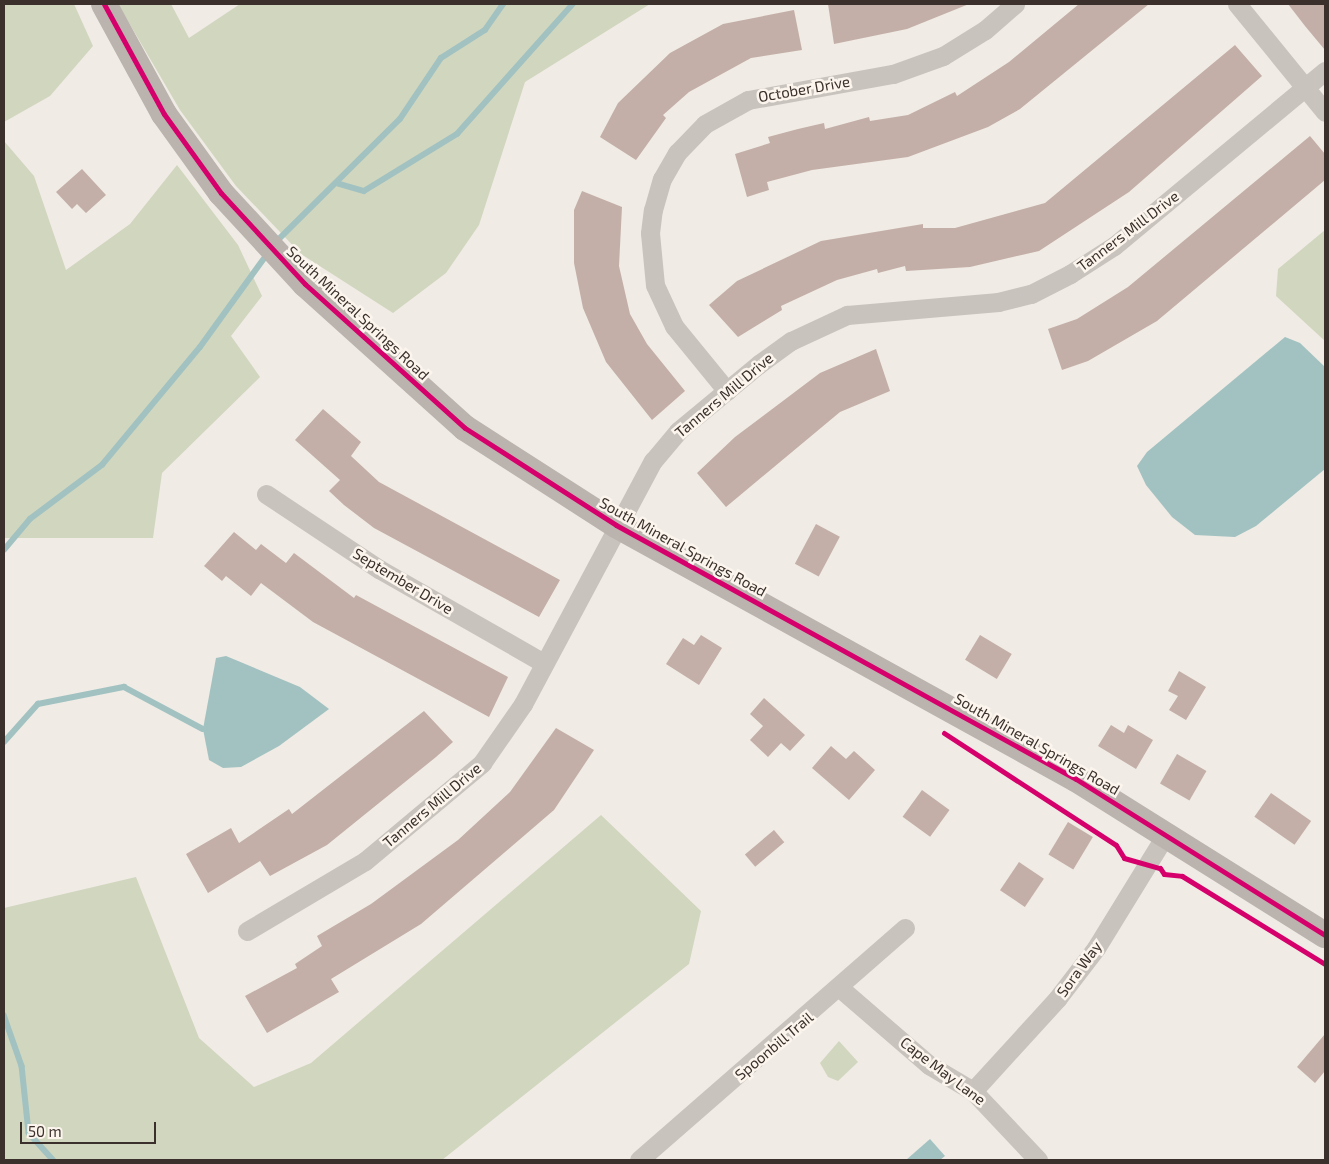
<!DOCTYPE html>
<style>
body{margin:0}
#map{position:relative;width:1329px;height:1164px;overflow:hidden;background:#f0ebe5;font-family:"Exo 2",sans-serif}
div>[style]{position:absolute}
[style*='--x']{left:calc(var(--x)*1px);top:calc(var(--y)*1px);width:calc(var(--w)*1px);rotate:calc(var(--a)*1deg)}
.green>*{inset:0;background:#d1d6bf}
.water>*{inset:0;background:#a1c2c1}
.stream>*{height:5.5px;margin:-2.75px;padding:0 2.75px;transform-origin:2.75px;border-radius:2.75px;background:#a1c2c1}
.building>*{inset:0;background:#c3afa7;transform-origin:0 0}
.street>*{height:19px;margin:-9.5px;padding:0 9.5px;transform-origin:9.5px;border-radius:9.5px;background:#c9c3be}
.secondary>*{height:26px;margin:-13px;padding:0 13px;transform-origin:13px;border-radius:13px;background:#bab3ae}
.cycleway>*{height:5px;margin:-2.5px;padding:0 2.5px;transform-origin:2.5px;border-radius:2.5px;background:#d6006c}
span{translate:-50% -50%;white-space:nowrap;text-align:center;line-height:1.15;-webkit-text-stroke:5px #fbf5ee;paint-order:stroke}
.street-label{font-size:15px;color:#3b302b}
.frame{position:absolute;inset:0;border:5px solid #3b302b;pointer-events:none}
.scale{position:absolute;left:20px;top:1122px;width:136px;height:22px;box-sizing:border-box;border:2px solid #3b302b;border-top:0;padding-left:6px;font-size:15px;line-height:18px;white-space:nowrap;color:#3b302b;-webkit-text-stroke:4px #fbf5ee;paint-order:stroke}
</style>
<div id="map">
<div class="green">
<div style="clip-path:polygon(4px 4px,74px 4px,93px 46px,50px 96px,4px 122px)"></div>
<div style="clip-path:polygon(118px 4px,171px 4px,189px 38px,240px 4px,650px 4px,525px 82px,479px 225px,446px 273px,393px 313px,301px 254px,236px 186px,180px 110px)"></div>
<div style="clip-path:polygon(4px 141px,34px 176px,66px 270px,130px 224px,177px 165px,238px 245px,262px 296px,231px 336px,260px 377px,162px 473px,153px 538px,4px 538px)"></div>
<div style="clip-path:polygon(1325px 230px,1325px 341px,1276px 296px,1278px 269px)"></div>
<div style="clip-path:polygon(601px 815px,701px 911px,689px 964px,442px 1160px,4px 1160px,4px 908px,136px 877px,199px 1038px,254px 1087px,311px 1063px)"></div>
<div style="clip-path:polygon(839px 1041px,858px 1062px,838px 1081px,828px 1077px,820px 1063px)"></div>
</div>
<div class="water">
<div style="clip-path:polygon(1285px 337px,1300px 343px,1325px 367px,1325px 469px,1256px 526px,1235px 537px,1195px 535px,1172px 517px,1146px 485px,1137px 466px,1147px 452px)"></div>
<div style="clip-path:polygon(226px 656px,300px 687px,329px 709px,279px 746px,241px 767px,223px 768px,209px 760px,203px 729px,216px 658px)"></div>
<div style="clip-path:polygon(930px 1139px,945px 1156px,940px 1160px,906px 1160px)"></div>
</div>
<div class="stream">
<div style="--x:336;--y:183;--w:29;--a:16"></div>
<div style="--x:364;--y:191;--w:109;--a:-31.5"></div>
<div style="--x:457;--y:134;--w:174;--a:-48.3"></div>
<div style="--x:275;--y:243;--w:176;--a:-44.8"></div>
<div style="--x:400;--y:119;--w:73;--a:-56.1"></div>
<div style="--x:441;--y:58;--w:52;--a:-32.5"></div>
<div style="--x:485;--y:30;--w:32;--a:-55"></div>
<div style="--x:4;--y:550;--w:40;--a:-50"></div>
<div style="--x:30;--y:519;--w:90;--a:-36.9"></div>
<div style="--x:102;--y:465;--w:153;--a:-50.3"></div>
<div style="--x:200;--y:347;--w:116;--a:-54.1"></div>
<div style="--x:4;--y:742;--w:51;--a:-48.2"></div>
<div style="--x:38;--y:704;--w:88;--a:-11.2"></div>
<div style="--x:124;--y:687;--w:89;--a:28"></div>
<div style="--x:4;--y:1015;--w:54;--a:70.6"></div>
<div style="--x:22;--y:1066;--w:67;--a:84"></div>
<div style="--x:29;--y:1133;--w:36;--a:48"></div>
</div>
<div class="building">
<div style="clip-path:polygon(828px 4px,969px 4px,907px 29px,834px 44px)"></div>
<div style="clip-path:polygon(1079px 4px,1149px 4px,1020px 109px,988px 127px,908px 157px,812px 170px,767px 182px,769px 190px,747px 197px,735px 154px,770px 143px,768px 137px,798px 129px,824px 123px,825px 129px,869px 117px,870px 121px,908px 115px,955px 92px,957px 96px,1009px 62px)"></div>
<div style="clip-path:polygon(1288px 4px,1325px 4px,1325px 50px,1305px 26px)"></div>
<div style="clip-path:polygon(794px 10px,802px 50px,751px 58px,689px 92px,663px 115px,666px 118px,636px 160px,600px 137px,618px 103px,670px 53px,723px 24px)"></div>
<div style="clip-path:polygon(1235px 45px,1262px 76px,1129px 192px,1039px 251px,970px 267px,906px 271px,905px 266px,878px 273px,877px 269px,837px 280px,781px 306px,782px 310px,738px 337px,709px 305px,737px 281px,821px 241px,923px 224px,923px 228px,955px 228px,1045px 203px)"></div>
<div style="clip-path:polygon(1310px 136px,1325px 154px,1325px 180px,1157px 321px,1088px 361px,1062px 370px,1048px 329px,1077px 319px,1128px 287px)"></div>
<div style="clip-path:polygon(82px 169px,106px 195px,86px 213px,77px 204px,72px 209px,56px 192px)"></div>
<div style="clip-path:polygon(582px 191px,622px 207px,619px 266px,630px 314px,647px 344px,685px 391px,652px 420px,606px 362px,583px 308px,574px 263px,574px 210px)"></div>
<div style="clip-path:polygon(876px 349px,890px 391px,840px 412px,726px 507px,697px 473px,735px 437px,820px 373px)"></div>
<div style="clip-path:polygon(323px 409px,361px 442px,351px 456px,379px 482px,560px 580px,539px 617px,374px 528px,344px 505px,329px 491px,340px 480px,295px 440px)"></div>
<div style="left:816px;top:524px;width:27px;height:45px;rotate:28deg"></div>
<div style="clip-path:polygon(234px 532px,256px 550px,261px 544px,286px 563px,294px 553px,354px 598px,356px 595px,508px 677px,489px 717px,313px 622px,261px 583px,251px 596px,226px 576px,222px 581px,204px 566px)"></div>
<div style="clip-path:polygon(701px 635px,722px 648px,699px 685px,666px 664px,683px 638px,694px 645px)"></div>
<div style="left:980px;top:635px;width:37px;height:29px;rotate:31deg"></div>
<div style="clip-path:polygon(1179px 671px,1206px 687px,1186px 720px,1169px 710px,1178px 696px,1168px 691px)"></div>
<div style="clip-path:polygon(764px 698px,805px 735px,790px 751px,781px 743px,768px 757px,750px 740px,763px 726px,750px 714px)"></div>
<div style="clip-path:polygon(424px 711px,453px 742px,436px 757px,327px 845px,270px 876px,260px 861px,208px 893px,186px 854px,231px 828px,239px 843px,289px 809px,292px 814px)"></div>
<div style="clip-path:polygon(1111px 725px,1124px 733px,1128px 725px,1153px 740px,1136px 769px,1098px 746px)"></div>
<div style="clip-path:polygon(556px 728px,594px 750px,554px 810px,421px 924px,331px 979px,339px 992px,267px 1033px,245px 996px,297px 968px,295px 964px,322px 946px,317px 936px,371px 904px,458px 840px,510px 792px)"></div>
<div style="clip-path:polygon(831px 746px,846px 759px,854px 751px,875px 770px,849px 800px,812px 768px)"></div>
<div style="left:1177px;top:754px;width:34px;height:34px;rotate:30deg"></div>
<div style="left:922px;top:790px;width:34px;height:33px;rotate:36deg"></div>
<div style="left:1271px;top:793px;width:49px;height:29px;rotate:35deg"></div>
<div style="left:1068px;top:822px;width:29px;height:38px;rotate:31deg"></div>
<div style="left:774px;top:830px;width:16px;height:38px;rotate:50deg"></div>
<div style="left:1019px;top:862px;width:30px;height:34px;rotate:34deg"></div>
<div style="clip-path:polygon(1325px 1034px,1325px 1071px,1315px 1083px,1297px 1067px)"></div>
</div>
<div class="street">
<div style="--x:1237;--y:4;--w:139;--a:50.8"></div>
<div style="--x:727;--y:391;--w:84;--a:-129.2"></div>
<div style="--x:674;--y:326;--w:45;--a:-114.9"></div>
<div style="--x:655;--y:285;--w:52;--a:-95.5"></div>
<div style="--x:650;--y:233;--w:23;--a:-83"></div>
<div style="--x:653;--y:210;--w:32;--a:-74"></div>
<div style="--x:662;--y:179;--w:30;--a:-60"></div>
<div style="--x:677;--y:153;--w:40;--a:-46"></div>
<div style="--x:705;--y:124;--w:49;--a:-29.2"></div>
<div style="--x:748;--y:100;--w:147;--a:-10.2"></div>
<div style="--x:893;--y:74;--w:53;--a:-19.8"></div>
<div style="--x:943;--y:56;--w:49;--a:-31.8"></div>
<div style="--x:985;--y:30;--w:40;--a:-41"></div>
<div style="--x:266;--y:494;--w:136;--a:33.6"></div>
<div style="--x:379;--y:569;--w:190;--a:29.7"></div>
<div style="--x:247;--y:931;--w:137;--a:-30.7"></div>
<div style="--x:365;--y:861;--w:153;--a:-39.9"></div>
<div style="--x:482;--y:763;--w:72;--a:-55.2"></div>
<div style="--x:523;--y:704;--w:276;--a:-61.9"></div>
<div style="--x:653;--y:461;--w:39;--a:-50"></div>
<div style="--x:678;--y:431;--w:105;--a:-39.6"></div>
<div style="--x:759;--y:364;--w:39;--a:-36"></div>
<div style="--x:791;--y:341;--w:62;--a:-24.9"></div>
<div style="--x:847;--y:315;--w:152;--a:-4.9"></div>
<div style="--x:998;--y:302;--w:34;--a:-14"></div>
<div style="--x:1031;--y:294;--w:44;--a:-27.1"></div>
<div style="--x:1070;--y:274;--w:52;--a:-32.5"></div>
<div style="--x:1114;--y:246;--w:274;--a:-39.7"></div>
<div style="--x:841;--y:989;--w:116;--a:40.8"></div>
<div style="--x:929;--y:1065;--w:51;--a:30.6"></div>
<div style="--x:973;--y:1091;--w:95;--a:46.7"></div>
<div style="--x:973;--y:1091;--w:125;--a:-47.6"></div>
<div style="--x:1057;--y:999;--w:64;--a:-52.6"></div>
<div style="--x:1096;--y:948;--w:134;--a:-58.4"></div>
<div style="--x:639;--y:1160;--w:353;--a:-41.1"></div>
</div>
<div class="secondary">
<div style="--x:104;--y:4;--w:125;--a:61.4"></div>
<div style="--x:164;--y:114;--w:97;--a:54.2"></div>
<div style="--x:221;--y:193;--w:124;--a:47.3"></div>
<div style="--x:305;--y:284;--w:215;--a:42"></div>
<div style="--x:465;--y:428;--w:179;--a:32.7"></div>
<div style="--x:616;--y:525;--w:525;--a:28.91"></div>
<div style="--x:1076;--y:779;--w:294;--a:32.1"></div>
</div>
<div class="cycleway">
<div style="--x:104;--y:4;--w:125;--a:61.4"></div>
<div style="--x:164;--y:114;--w:97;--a:54.2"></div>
<div style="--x:221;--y:193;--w:124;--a:47.3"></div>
<div style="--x:305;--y:284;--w:215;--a:42"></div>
<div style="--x:465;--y:428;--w:179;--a:32.7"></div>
<div style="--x:616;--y:525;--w:525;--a:28.91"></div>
<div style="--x:1076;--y:779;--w:294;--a:32.1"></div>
<div style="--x:944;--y:733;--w:205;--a:33.1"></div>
<div style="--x:1116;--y:845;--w:15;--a:58"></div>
<div style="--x:1124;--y:858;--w:37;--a:16"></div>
<div style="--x:1160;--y:868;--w:7;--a:56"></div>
<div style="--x:1164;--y:874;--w:18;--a:6"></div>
<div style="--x:1182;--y:876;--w:168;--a:31.6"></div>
</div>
<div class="street-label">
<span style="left:804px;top:89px;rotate:-10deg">October Drive</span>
<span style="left:1128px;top:231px;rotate:-37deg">Tanners Mill Drive</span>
<span style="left:358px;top:313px;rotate:43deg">South Mineral Springs Road</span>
<span style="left:724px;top:395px;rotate:-40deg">Tanners Mill Drive</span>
<span style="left:683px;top:547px;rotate:29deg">South Mineral Springs Road</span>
<span style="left:403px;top:581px;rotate:31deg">September Drive</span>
<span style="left:1037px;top:744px;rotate:30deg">South Mineral Springs Road</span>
<span style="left:432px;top:805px;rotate:-40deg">Tanners Mill Drive</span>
<span style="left:1079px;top:969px;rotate:-54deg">Sora Way</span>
<span style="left:774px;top:1046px;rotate:-40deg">Spoonbill Trail</span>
<span style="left:943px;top:1071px;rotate:37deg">Cape May Lane</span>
</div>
<div class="frame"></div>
<div class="scale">50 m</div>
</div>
